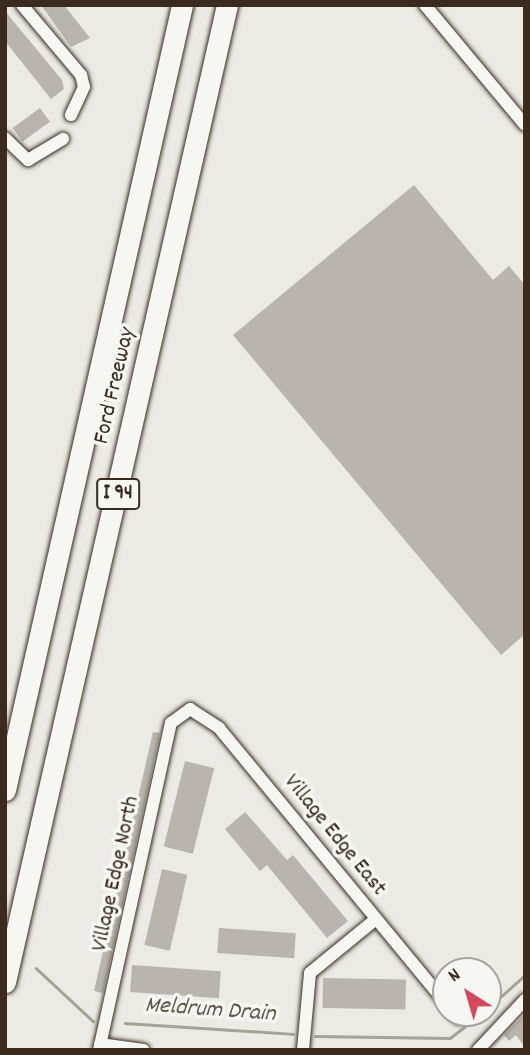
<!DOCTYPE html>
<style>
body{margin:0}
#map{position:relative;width:530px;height:1055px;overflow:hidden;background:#ebeae5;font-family:Dekko,sans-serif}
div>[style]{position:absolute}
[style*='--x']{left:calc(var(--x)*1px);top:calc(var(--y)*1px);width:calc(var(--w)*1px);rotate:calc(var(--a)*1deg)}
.stream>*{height:2.5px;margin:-1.25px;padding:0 1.25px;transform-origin:1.25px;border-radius:1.25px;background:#a8a198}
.building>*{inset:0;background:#bab4ae;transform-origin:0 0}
.roads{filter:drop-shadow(0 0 2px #3b2a1e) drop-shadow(0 0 2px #3b2a1e)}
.street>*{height:12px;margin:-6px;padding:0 6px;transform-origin:6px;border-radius:6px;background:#f6f6f2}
.highway>*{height:21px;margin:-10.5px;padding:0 10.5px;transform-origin:10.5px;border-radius:10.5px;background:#f6f6f2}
span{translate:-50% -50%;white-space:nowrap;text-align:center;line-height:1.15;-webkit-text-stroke:7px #f6f6f2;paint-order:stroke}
.shield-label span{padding:2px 5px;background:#f6f6f2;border:2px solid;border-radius:5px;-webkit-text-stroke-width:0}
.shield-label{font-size:21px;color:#3b2a1e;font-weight:700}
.street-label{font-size:23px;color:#3b2a1e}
.water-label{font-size:24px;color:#615449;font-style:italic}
.frame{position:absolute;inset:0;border:7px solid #3b2a1e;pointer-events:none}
.north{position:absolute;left:432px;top:957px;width:70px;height:70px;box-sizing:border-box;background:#f6f6f2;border:2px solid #aba49d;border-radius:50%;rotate:323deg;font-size:19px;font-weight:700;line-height:28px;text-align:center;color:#3b2a1e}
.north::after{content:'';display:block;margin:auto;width:24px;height:32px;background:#d1495b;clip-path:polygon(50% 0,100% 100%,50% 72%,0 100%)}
</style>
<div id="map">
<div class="stream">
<div style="--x:36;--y:968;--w:78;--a:42.9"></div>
<div style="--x:488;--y:1008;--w:50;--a:-41.7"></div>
<div style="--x:125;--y:1023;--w:168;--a:3.7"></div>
<div style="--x:315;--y:1036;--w:135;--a:0.8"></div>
<div style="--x:450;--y:1038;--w:41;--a:-38"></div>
</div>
<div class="building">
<div style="clip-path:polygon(41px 5px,64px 5px,90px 38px,71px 47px)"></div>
<div style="clip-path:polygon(5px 11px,62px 80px,64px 89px,51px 99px,5px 41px)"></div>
<div style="left:40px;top:108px;width:17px;height:34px;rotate:54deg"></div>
<div style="clip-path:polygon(414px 185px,493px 280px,509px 266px,525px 285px,525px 634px,501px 655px,233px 335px)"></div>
<div style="clip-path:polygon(153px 732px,160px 733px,103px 993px,94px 991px)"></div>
<div style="left:185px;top:761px;width:30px;height:88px;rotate:14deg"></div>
<div style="clip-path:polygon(245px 812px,287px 860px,293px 855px,348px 921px,327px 938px,267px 865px,260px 871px,225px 829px)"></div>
<div style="left:162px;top:869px;width:26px;height:78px;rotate:13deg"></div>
<div style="left:219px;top:928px;width:77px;height:25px;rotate:4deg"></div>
<div style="left:132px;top:965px;width:89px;height:27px;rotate:4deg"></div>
<div style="left:323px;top:978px;width:83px;height:30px;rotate:1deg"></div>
<div style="clip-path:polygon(525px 1014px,525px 1047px,516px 1035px,509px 1041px,504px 1035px)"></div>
</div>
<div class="roads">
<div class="street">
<div style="--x:22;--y:5;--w:92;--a:49.9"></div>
<div style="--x:81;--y:75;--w:12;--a:76"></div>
<div style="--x:84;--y:87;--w:31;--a:115"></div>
<div style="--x:425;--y:5;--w:156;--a:50.2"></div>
<div style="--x:5;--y:138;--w:32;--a:44"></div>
<div style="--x:28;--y:160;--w:41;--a:-31"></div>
<div style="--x:454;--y:1013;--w:7;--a:45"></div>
<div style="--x:100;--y:1044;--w:44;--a:7.8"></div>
<div style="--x:99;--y:1050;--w:335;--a:-77.6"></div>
<div style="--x:171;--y:723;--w:24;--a:-36"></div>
<div style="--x:190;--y:709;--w:35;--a:33"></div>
<div style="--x:219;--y:728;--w:357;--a:50.5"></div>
<div style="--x:303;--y:1050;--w:77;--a:-84.8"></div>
<div style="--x:310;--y:973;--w:85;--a:-39.3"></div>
<div style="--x:478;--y:1050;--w:69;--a:-46.8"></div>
</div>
<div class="highway">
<div style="--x:5;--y:790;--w:805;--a:-77.29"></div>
<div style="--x:5;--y:982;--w:1002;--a:-77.2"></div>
</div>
</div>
<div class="shield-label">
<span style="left:118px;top:494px">I 94</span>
</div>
<div class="street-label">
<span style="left:116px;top:386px;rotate:-77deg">Ford Freeway</span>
<span style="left:334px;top:836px;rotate:51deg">Village Edge East</span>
<span style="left:117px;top:874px;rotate:-78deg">Village Edge North</span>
</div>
<div class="water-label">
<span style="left:210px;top:1011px;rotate:4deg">Meldrum Drain</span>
</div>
<div class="frame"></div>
<div class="north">N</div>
</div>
